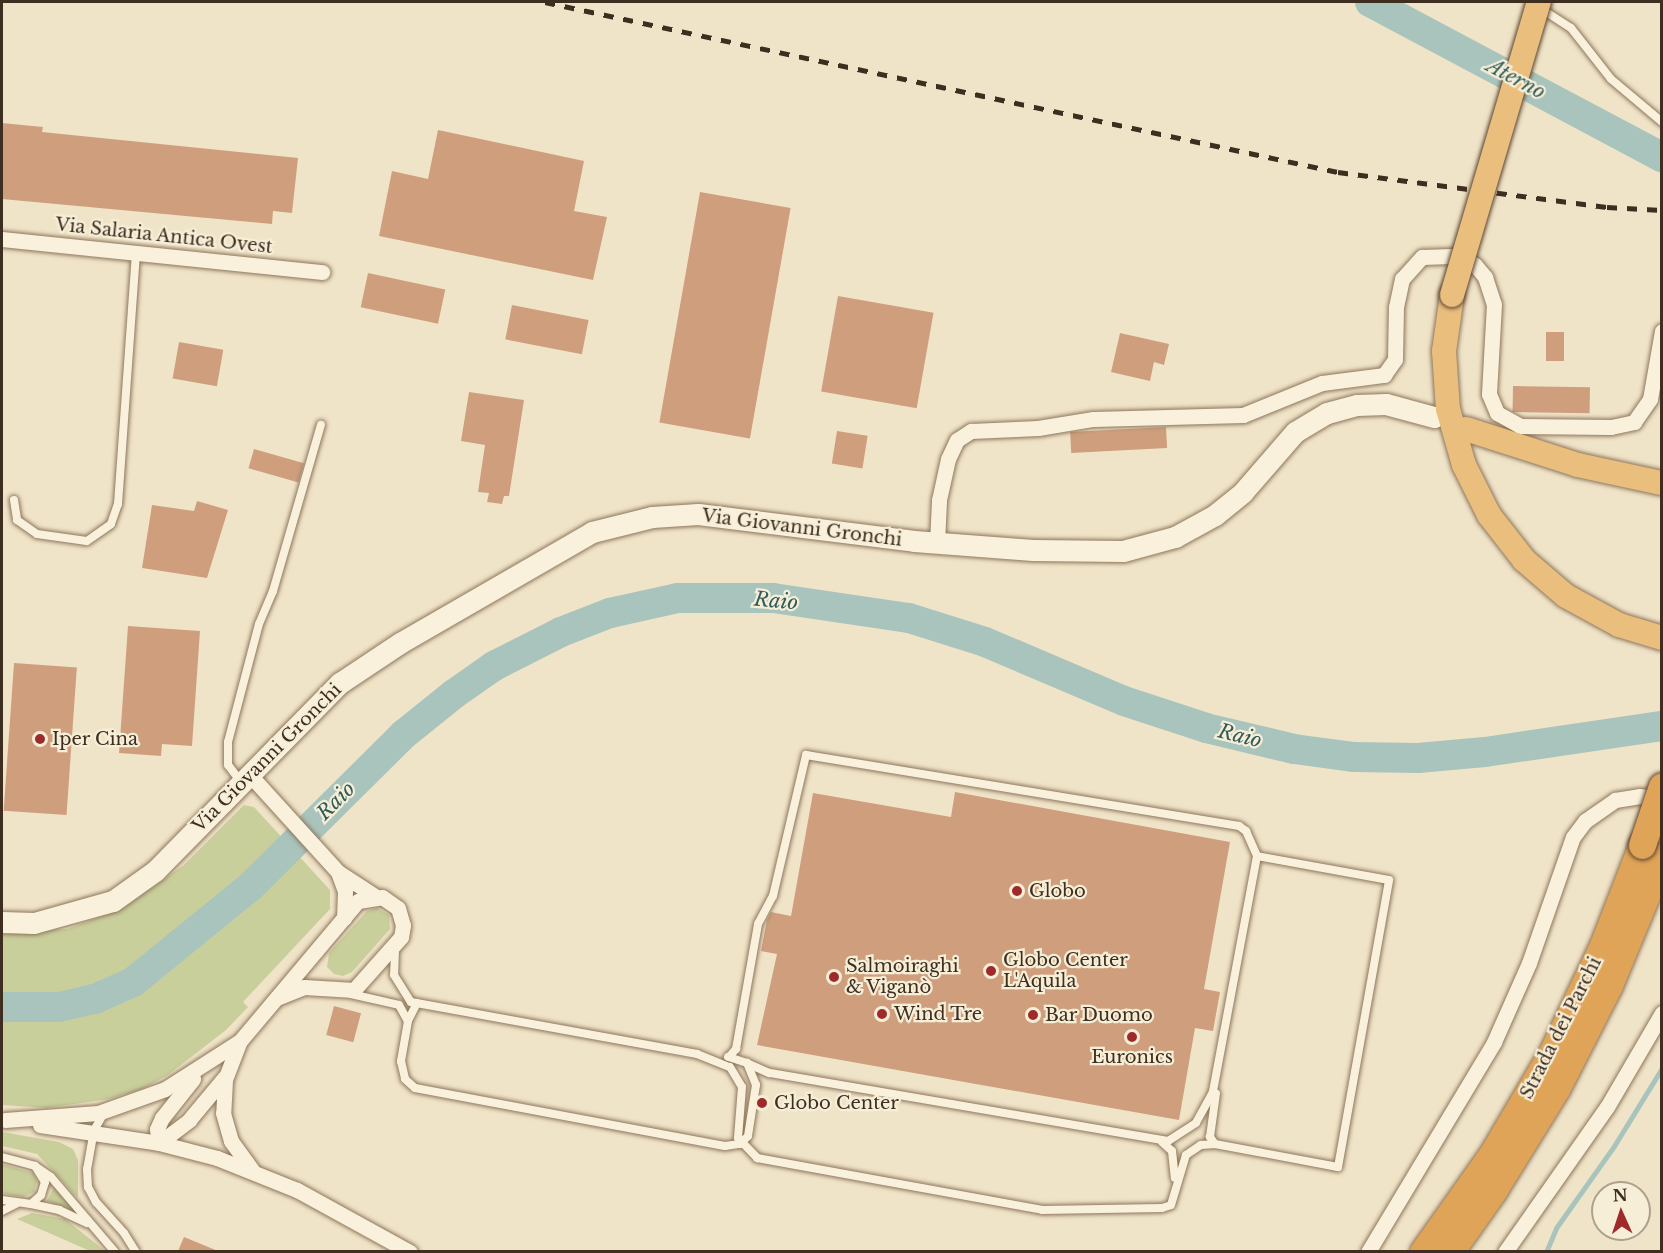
<!DOCTYPE html>
<meta charset="utf-8">
<style>
body{margin:0}
#map{position:relative;width:1663px;height:1253px;overflow:hidden;background:#f0e4c8;font-family:"Libre Baskerville",serif}
div>[style]{position:absolute}
[style*='--x']{left:calc(var(--x)*1px);top:calc(var(--y)*1px);width:calc(var(--w)*1px);rotate:calc(var(--a)*1deg)}
.green>*{inset:0;background:#c9cf9b}
.stream>*{height:5px;margin:-2.5px;padding:0 2.5px;transform-origin:2.5px;border-radius:2.5px;background:#a9c4bc}
.river>*{height:30px;margin:-15px;padding:0 15px;transform-origin:15px;border-radius:15px;background:#a9c4bc}
.building>*{inset:0;background:#cf9f7d;transform-origin:0 0}
.roads{filter:drop-shadow(0 0 2px #8d765c) drop-shadow(0 0 2px #8d765c)}
.service>*{height:8px;margin:-4px;padding:0 4px;transform-origin:4px;border-radius:4px;background:#faf1dc}
.minor>*{height:15px;margin:-7.5px;padding:0 7.5px;transform-origin:7.5px;border-radius:7.5px;background:#faf1dc}
.secondary>*{height:21px;margin:-10.5px;padding:0 10.5px;transform-origin:10.5px;border-radius:10.5px;background:#faf1dc}
.trunk>*{height:24px;margin:-12px;padding:0 12px;transform-origin:12px;border-radius:12px;background:#eabe7c}
.motorway>*{height:27px;margin:-13.5px;padding:0 13.5px;transform-origin:13.5px;border-radius:13.5px;background:#e0a458}
.rail>*{height:4.5px;margin-top:-2.25px;transform-origin:0;background:repeating-linear-gradient(90deg,#3d2e20 0 10px,transparent 0 20px)}
.bridges{filter:drop-shadow(0 0 2px #5b4430) drop-shadow(0 0 2px #5b4430)}
.trunk-bridge>*{height:24px;margin:-12px;padding:0 12px;transform-origin:12px;border-radius:12px;background:#eabe7c}
.motorway-bridge>*{height:27px;margin:-13.5px;padding:0 13.5px;transform-origin:13.5px;border-radius:13.5px;background:#e0a458}
.dots>*{width:16px;height:16px;translate:-50% -50%;box-sizing:border-box;border:3px solid #f7eed8;border-radius:50%}
span{translate:-50% -50%;white-space:nowrap;text-align:center;line-height:1.15;-webkit-text-stroke:4.5px #f7eed8;paint-order:stroke}
.street-label{font-size:18px;color:#3d2e20}
.poi-label{font-size:18px;color:#3d2e20}
.left{translate:0 -50%;text-align:left}
.water-label{font-size:20px;color:#2f5d5a;font-style:italic}
.frame{position:absolute;inset:0;border:3px solid #3d2e20;pointer-events:none}
.north{position:absolute;left:1591px;top:1181px;width:60px;height:60px;box-sizing:border-box;background:#f7eed8;border:2px solid #ada18e;border-radius:50%;rotate:357deg;font-size:16px;font-weight:700;line-height:24px;text-align:center;color:#3d2e20}
.north::after{content:'';display:block;margin:auto;width:21px;height:27px;background:#9e2a2b;clip-path:polygon(50% 0,100% 100%,50% 72%,0 100%)}
</style>
<div id="map">
<div class="green">
<div style="clip-path:polygon(244px 805px,254px 807px,330px 890px,330px 909px,243px 1002px,248px 1007px,226px 1030px,168px 1075px,142px 1089px,109px 1099px,47px 1108px,2px 1105px,2px 934px,67px 929px,122px 909px,184px 865px)"></div>
<div style="clip-path:polygon(377px 908px,389px 915px,390px 929px,352px 972px,343px 976px,334px 974px,327px 967px,329px 953px,367px 911px)"></div>
<div style="clip-path:polygon(2px 1132px,59px 1142px,73px 1149px,78px 1160px,78px 1198px,37px 1154px,2px 1146px)"></div>
<div style="clip-path:polygon(2px 1164px,33px 1173px,37px 1181px,34px 1192px,23px 1197px,2px 1193px)"></div>
<div style="clip-path:polygon(54px 1187px,76px 1210px,74px 1211px,47px 1201px)"></div>
<div style="clip-path:polygon(32px 1213px,65px 1219px,105px 1251px,90px 1251px,17px 1219px)"></div>
</div>
<div class="stream">
<div style="--x:1546;--y:1252;--w:26;--a:-67"></div>
<div style="--x:1556;--y:1228;--w:100;--a:-54.7"></div>
<div style="--x:1614;--y:1146;--w:92;--a:-58.4"></div>
</div>
<div class="river">
<div style="--x:1370;--y:2;--w:331;--a:28"></div>
<div style="--x:2;--y:1007;--w:57;--a:0"></div>
<div style="--x:59;--y:1007;--w:37;--a:-13"></div>
<div style="--x:95;--y:999;--w:42;--a:-24.1"></div>
<div style="--x:133;--y:982;--w:151;--a:-39.1"></div>
<div style="--x:250;--y:887;--w:216;--a:-44.8"></div>
<div style="--x:403;--y:735;--w:65;--a:-38.8"></div>
<div style="--x:454;--y:694;--w:49;--a:-35"></div>
<div style="--x:494;--y:666;--w:75;--a:-26.9"></div>
<div style="--x:561;--y:632;--w:53;--a:-21.2"></div>
<div style="--x:610;--y:613;--w:70;--a:-12.4"></div>
<div style="--x:678;--y:598;--w:95;--a:0"></div>
<div style="--x:773;--y:598;--w:137;--a:8.4"></div>
<div style="--x:909;--y:618;--w:80;--a:17.5"></div>
<div style="--x:985;--y:642;--w:151;--a:23"></div>
<div style="--x:1124;--y:701;--w:86;--a:18.2"></div>
<div style="--x:1206;--y:728;--w:90;--a:13.4"></div>
<div style="--x:1294;--y:749;--w:61;--a:7.6"></div>
<div style="--x:1354;--y:757;--w:64;--a:0.9"></div>
<div style="--x:1418;--y:758;--w:67;--a:-5.1"></div>
<div style="--x:1485;--y:752;--w:179;--a:-8.4"></div>
</div>
<div class="building">
<div style="clip-path:polygon(2px 123px,43px 127px,42px 132px,298px 158px,292px 213px,273px 211px,272px 224px,2px 199px)"></div>
<div style="clip-path:polygon(438px 130px,584px 161px,574px 211px,607px 217px,593px 280px,379px 236px,392px 171px,428px 179px)"></div>
<div style="left:700px;top:192px;width:92px;height:234px;rotate:10deg"></div>
<div style="left:368px;top:273px;width:79px;height:35px;rotate:12deg"></div>
<div style="left:838px;top:296px;width:97px;height:97px;rotate:10deg"></div>
<div style="left:512px;top:305px;width:78px;height:35px;rotate:11deg"></div>
<div style="left:1546px;top:332px;width:18px;height:29px"></div>
<div style="clip-path:polygon(1120px 333px,1169px 344px,1164px 365px,1154px 362px,1150px 381px,1111px 372px)"></div>
<div style="left:179px;top:342px;width:45px;height:37px;rotate:10deg"></div>
<div style="left:1513px;top:386px;width:77px;height:26px;rotate:1deg"></div>
<div style="clip-path:polygon(469px 392px,524px 400px,509px 496px,504px 496px,502px 504px,487px 502px,489px 493px,478px 492px,485px 445px,461px 441px)"></div>
<div style="left:1166px;top:427px;width:21px;height:96px;rotate:87deg"></div>
<div style="left:837px;top:431px;width:31px;height:33px;rotate:9deg"></div>
<div style="left:254px;top:449px;width:52px;height:20px;rotate:16deg"></div>
<div style="clip-path:polygon(197px 501px,228px 510px,207px 578px,142px 568px,152px 505px,194px 511px)"></div>
<div style="clip-path:polygon(128px 626px,200px 631px,192px 746px,162px 744px,161px 756px,119px 753px)"></div>
<div style="left:14px;top:663px;width:63px;height:148px;rotate:4deg"></div>
<div style="clip-path:polygon(955px 792px,1230px 842px,1204px 989px,1220px 992px,1213px 1031px,1195px 1028px,1179px 1120px,757px 1045px,777px 954px,761px 951px,767px 920px,771px 912px,791px 916px,813px 793px,951px 817px)"></div>
<div style="left:334px;top:1006px;width:28px;height:30px;rotate:15deg"></div>
<div style="clip-path:polygon(184px 1237px,218px 1251px,178px 1251px)"></div>
</div>
<div class="roads">
<div class="service">
<div style="--x:1540;--y:8;--w:37;--a:33"></div>
<div style="--x:1571;--y:28;--w:65;--a:51.9"></div>
<div style="--x:1611;--y:79;--w:67;--a:40.1"></div>
<div style="--x:14;--y:500;--w:20;--a:81"></div>
<div style="--x:17;--y:520;--w:24;--a:35"></div>
<div style="--x:37;--y:534;--w:50;--a:8"></div>
<div style="--x:87;--y:541;--w:29;--a:-35"></div>
<div style="--x:111;--y:524;--w:21;--a:-71"></div>
<div style="--x:118;--y:504;--w:253;--a:-85.9"></div>
<div style="--x:241;--y:782;--w:21;--a:-127"></div>
<div style="--x:228;--y:765;--w:23;--a:-90"></div>
<div style="--x:228;--y:742;--w:122;--a:-75.3"></div>
<div style="--x:259;--y:624;--w:36;--a:-67"></div>
<div style="--x:273;--y:591;--w:173;--a:-73.9"></div>
<div style="--x:395;--y:949;--w:26;--a:92"></div>
<div style="--x:394;--y:975;--w:32;--a:58"></div>
<div style="--x:411;--y:1002;--w:291;--a:10.3"></div>
<div style="--x:697;--y:1054;--w:35;--a:22"></div>
<div style="--x:730;--y:1067;--w:23;--a:59"></div>
<div style="--x:742;--y:1087;--w:51;--a:94.5"></div>
<div style="--x:738;--y:1138;--w:28;--a:46"></div>
<div style="--x:757;--y:1158;--w:290;--a:10.3"></div>
<div style="--x:1042;--y:1210;--w:120;--a:-1"></div>
<div style="--x:1162;--y:1208;--w:9;--a:-18"></div>
<div style="--x:1171;--y:1205;--w:52;--a:-73.3"></div>
<div style="--x:1186;--y:1155;--w:18;--a:-34"></div>
<div style="--x:1201;--y:1145;--w:14;--a:-4"></div>
<div style="--x:1215;--y:1144;--w:125;--a:10.6"></div>
<div style="--x:1338;--y:1167;--w:291;--a:-79.9"></div>
<div style="--x:1389;--y:880;--w:134;--a:-169.7"></div>
<div style="--x:1257;--y:856;--w:240;--a:100.6"></div>
<div style="--x:1213;--y:1092;--w:35;--a:119"></div>
<div style="--x:1196;--y:1123;--w:33;--a:147"></div>
<div style="--x:1168;--y:1141;--w:405;--a:-170.3"></div>
<div style="--x:769;--y:1073;--w:24;--a:-156"></div>
<div style="--x:351;--y:994;--w:49;--a:12.9"></div>
<div style="--x:399;--y:1005;--w:18;--a:61"></div>
<div style="--x:417;--y:1003;--w:20;--a:117"></div>
<div style="--x:408;--y:1021;--w:41;--a:99.9"></div>
<div style="--x:401;--y:1061;--w:18;--a:77"></div>
<div style="--x:405;--y:1079;--w:13;--a:42"></div>
<div style="--x:415;--y:1088;--w:315;--a:10.6"></div>
<div style="--x:725;--y:1146;--w:15;--a:-8"></div>
<div style="--x:740;--y:1144;--w:11;--a:-45"></div>
<div style="--x:748;--y:1136;--w:52;--a:-81.1"></div>
<div style="--x:756;--y:1085;--w:24;--a:-112"></div>
<div style="--x:747;--y:1063;--w:20;--a:-162"></div>
<div style="--x:729;--y:1057;--w:11;--a:-49"></div>
<div style="--x:736;--y:1049;--w:127;--a:-80"></div>
<div style="--x:758;--y:924;--w:32;--a:-62"></div>
<div style="--x:773;--y:896;--w:145;--a:-76.8"></div>
<div style="--x:806;--y:755;--w:439;--a:9.3"></div>
<div style="--x:1239;--y:826;--w:9;--a:36"></div>
<div style="--x:1246;--y:831;--w:27;--a:66"></div>
<div style="--x:104;--y:1113;--w:20;--a:120"></div>
<div style="--x:94;--y:1130;--w:40;--a:100"></div>
<div style="--x:87;--y:1169;--w:18;--a:87"></div>
<div style="--x:88;--y:1187;--w:17;--a:62"></div>
<div style="--x:96;--y:1202;--w:42;--a:47.9"></div>
<div style="--x:124;--y:1233;--w:22;--a:58"></div>
<div style="--x:1162;--y:1142;--w:13;--a:42"></div>
<div style="--x:1172;--y:1151;--w:27;--a:84"></div>
<div style="--x:1215;--y:1144;--w:9;--a:-126"></div>
<div style="--x:1210;--y:1137;--w:44;--a:-82.2"></div>
<div style="--x:2;--y:1157;--w:34;--a:15"></div>
<div style="--x:35;--y:1166;--w:19;--a:58"></div>
<div style="--x:45;--y:1182;--w:14;--a:107"></div>
<div style="--x:41;--y:1195;--w:13;--a:138"></div>
<div style="--x:31;--y:1204;--w:29;--a:-172"></div>
<div style="--x:35;--y:1166;--w:19;--a:35"></div>
<div style="--x:51;--y:1177;--w:99;--a:49.5"></div>
<div style="--x:31;--y:1204;--w:29;--a:12"></div>
<div style="--x:59;--y:1210;--w:31;--a:25"></div>
<div style="--x:2;--y:1211;--w:16;--a:-27"></div>
</div>
<div class="minor">
<div style="--x:2;--y:239;--w:322;--a:5.9"></div>
<div style="--x:937;--y:543;--w:43;--a:-87.3"></div>
<div style="--x:939;--y:500;--w:42;--a:-77.6"></div>
<div style="--x:948;--y:459;--w:21;--a:-65"></div>
<div style="--x:957;--y:440;--w:17;--a:-33"></div>
<div style="--x:971;--y:431;--w:67;--a:-2.6"></div>
<div style="--x:1038;--y:428;--w:56;--a:-9.3"></div>
<div style="--x:1093;--y:419;--w:150;--a:-1.5"></div>
<div style="--x:1243;--y:415;--w:85;--a:-22.1"></div>
<div style="--x:1322;--y:383;--w:63;--a:-7.4"></div>
<div style="--x:1384;--y:375;--w:19;--a:-55"></div>
<div style="--x:1395;--y:359;--w:52;--a:-88.9"></div>
<div style="--x:1396;--y:307;--w:29;--a:-78"></div>
<div style="--x:1402;--y:279;--w:30;--a:-48"></div>
<div style="--x:1422;--y:257;--w:37;--a:-2"></div>
<div style="--x:1459;--y:256;--w:18;--a:29"></div>
<div style="--x:1475;--y:265;--w:16;--a:50"></div>
<div style="--x:1485;--y:277;--w:28;--a:72"></div>
<div style="--x:1494;--y:304;--w:90;--a:93.2"></div>
<div style="--x:1489;--y:394;--w:21;--a:67"></div>
<div style="--x:1497;--y:413;--w:26;--a:29"></div>
<div style="--x:1520;--y:426;--w:91;--a:0.6"></div>
<div style="--x:1611;--y:427;--w:24;--a:-12"></div>
<div style="--x:1634;--y:422;--w:28;--a:-55"></div>
<div style="--x:1650;--y:399;--w:69;--a:-80"></div>
<div style="--x:250;--y:775;--w:131;--a:47.8"></div>
<div style="--x:338;--y:872;--w:20;--a:70"></div>
<div style="--x:345;--y:891;--w:27;--a:92"></div>
<div style="--x:338;--y:872;--w:44;--a:33"></div>
<div style="--x:239;--y:1043;--w:40;--a:111"></div>
<div style="--x:225;--y:1080;--w:33;--a:93"></div>
<div style="--x:223;--y:1113;--w:29;--a:74"></div>
<div style="--x:231;--y:1141;--w:36;--a:54"></div>
<div style="--x:5;--y:1120;--w:93;--a:-4.3"></div>
<div style="--x:98;--y:1113;--w:71;--a:-19.7"></div>
<div style="--x:165;--y:1089;--w:89;--a:-32.6"></div>
<div style="--x:240;--y:1041;--w:183;--a:-49.9"></div>
<div style="--x:358;--y:901;--w:24;--a:-9"></div>
<div style="--x:382;--y:897;--w:19;--a:35"></div>
<div style="--x:398;--y:908;--w:18;--a:74"></div>
<div style="--x:403;--y:925;--w:12;--a:99"></div>
<div style="--x:401;--y:937;--w:71;--a:131.6"></div>
<div style="--x:354;--y:990;--w:50;--a:-176.6"></div>
<div style="--x:304;--y:987;--w:29;--a:158"></div>
<div style="--x:40;--y:1125;--w:120;--a:8.6"></div>
<div style="--x:159;--y:1143;--w:60;--a:14.5"></div>
<div style="--x:217;--y:1158;--w:86;--a:21.8"></div>
<div style="--x:297;--y:1190;--w:129;--a:28.8"></div>
<div style="--x:159;--y:1143;--w:14;--a:-98"></div>
<div style="--x:157;--y:1129;--w:12;--a:-66"></div>
<div style="--x:162;--y:1118;--w:50;--a:-51.5"></div>
<div style="--x:159;--y:1143;--w:38;--a:-37"></div>
<div style="--x:189;--y:1120;--w:55;--a:-50.2"></div>
<div style="--x:1368;--y:1252;--w:245;--a:-59"></div>
<div style="--x:1494;--y:1042;--w:86;--a:-66.1"></div>
<div style="--x:1529;--y:963;--w:133;--a:-70.8"></div>
<div style="--x:1573;--y:837;--w:20;--a:-53"></div>
<div style="--x:1585;--y:821;--w:37;--a:-35"></div>
<div style="--x:1615;--y:800;--w:24;--a:-9"></div>
<div style="--x:1639;--y:796;--w:23;--a:7"></div>
<div style="--x:1505;--y:1252;--w:177;--a:-54.9"></div>
<div style="--x:1607;--y:1107;--w:109;--a:-59.7"></div>
</div>
<div class="secondary">
<div style="--x:2;--y:922;--w:32;--a:2"></div>
<div style="--x:34;--y:923;--w:82;--a:-15.6"></div>
<div style="--x:113;--y:901;--w:52;--a:-35.5"></div>
<div style="--x:155;--y:871;--w:264;--a:-45.5"></div>
<div style="--x:340;--y:683;--w:72;--a:-33.7"></div>
<div style="--x:400;--y:643;--w:222;--a:-30"></div>
<div style="--x:592;--y:532;--w:62;--a:-14"></div>
<div style="--x:652;--y:517;--w:46;--a:-3.7"></div>
<div style="--x:698;--y:514;--w:218;--a:7.1"></div>
<div style="--x:914;--y:541;--w:119;--a:4.3"></div>
<div style="--x:1033;--y:550;--w:90;--a:0.6"></div>
<div style="--x:1123;--y:551;--w:54;--a:-15.1"></div>
<div style="--x:1175;--y:537;--w:46;--a:-28.8"></div>
<div style="--x:1215;--y:515;--w:36;--a:-39"></div>
<div style="--x:1243;--y:492;--w:79;--a:-49.1"></div>
<div style="--x:1295;--y:432;--w:37;--a:-31"></div>
<div style="--x:1327;--y:413;--w:31;--a:-15"></div>
<div style="--x:1357;--y:405;--w:29;--a:-2"></div>
<div style="--x:1386;--y:404;--w:50;--a:15.2"></div>
</div>
<div class="trunk">
<div style="--x:1452;--y:295;--w:57;--a:98.1"></div>
<div style="--x:1444;--y:351;--w:58;--a:86.1"></div>
<div style="--x:1448;--y:409;--w:58;--a:74.1"></div>
<div style="--x:1464;--y:465;--w:56;--a:63.4"></div>
<div style="--x:1489;--y:515;--w:57;--a:52.1"></div>
<div style="--x:1524;--y:560;--w:55;--a:40.6"></div>
<div style="--x:1566;--y:596;--w:60;--a:28.7"></div>
<div style="--x:1619;--y:625;--w:45;--a:16.8"></div>
<div style="--x:1466;--y:429;--w:118;--a:17.8"></div>
<div style="--x:1578;--y:465;--w:85;--a:12.2"></div>
</div>
<div class="motorway">
<div style="--x:1423;--y:1252;--w:121;--a:-54.7"></div>
<div style="--x:1493;--y:1153;--w:118;--a:-59.5"></div>
<div style="--x:1553;--y:1051;--w:119;--a:-64.7"></div>
<div style="--x:1604;--y:943;--w:105;--a:-68.8"></div>
<div style="--x:1450;--y:1252;--w:75;--a:-54.8"></div>
<div style="--x:1493;--y:1191;--w:120;--a:-58.3"></div>
<div style="--x:1556;--y:1089;--w:117;--a:-63"></div>
<div style="--x:1609;--y:985;--w:139;--a:-67.5"></div>
</div>
</div>
<div class="rail">
<div style="--x:545;--y:2;--w:811;--a:12.1"></div>
<div style="--x:1338;--y:172;--w:271;--a:7.4"></div>
<div style="--x:1607;--y:207;--w:55;--a:3.1"></div>
</div>
<div class="bridges">
<div class="trunk-bridge">
<div style="--x:1452;--y:295;--w:306;--a:-73.5"></div>
</div>
<div class="motorway-bridge">
<div style="--x:1642;--y:845;--w:62;--a:-71.3"></div>
</div>
</div>
<div class="dots">
<div style="left:40px;top:739px;background:#9e2a2b"></div>
<div style="left:1017px;top:891px;background:#9e2a2b"></div>
<div style="left:991px;top:971px;background:#9e2a2b"></div>
<div style="left:834px;top:977px;background:#9e2a2b"></div>
<div style="left:882px;top:1014px;background:#9e2a2b"></div>
<div style="left:1033px;top:1015px;background:#9e2a2b"></div>
<div style="left:1132px;top:1037px;background:#9e2a2b"></div>
<div style="left:762px;top:1103px;background:#9e2a2b"></div>
</div>
<div class="street-label">
<span style="left:164px;top:236px;rotate:6deg">Via Salaria Antica Ovest</span>
<span style="left:802px;top:528px;rotate:7deg">Via Giovanni Gronchi</span>
<span style="left:267px;top:758px;rotate:-45deg">Via Giovanni Gronchi</span>
<span style="left:1561px;top:1028px;rotate:-63deg">Strada dei Parchi</span>
</div>
<div class="poi-label">
<span class="left" style="left:52px;top:739px">Iper Cina</span>
<span class="left" style="left:1029px;top:891px">Globo</span>
<span class="left" style="left:1003px;top:971px">Globo Center<br>L'Aquila</span>
<span class="left" style="left:846px;top:977px">Salmoiraghi<br>&amp; Viganò</span>
<span class="left" style="left:894px;top:1014px">Wind Tre</span>
<span class="left" style="left:1045px;top:1015px">Bar Duomo</span>
<span style="left:1132px;top:1057px">Euronics</span>
<span class="left" style="left:774px;top:1103px">Globo Center</span>
</div>
<div class="water-label">
<span style="left:1516px;top:79px;rotate:28deg">Aterno</span>
<span style="left:776px;top:601px;rotate:5deg">Raio</span>
<span style="left:1240px;top:736px;rotate:14deg">Raio</span>
<span style="left:336px;top:801px;rotate:-45deg">Raio</span>
</div>
<div class="frame"></div>
<div class="north">N</div>
</div>
